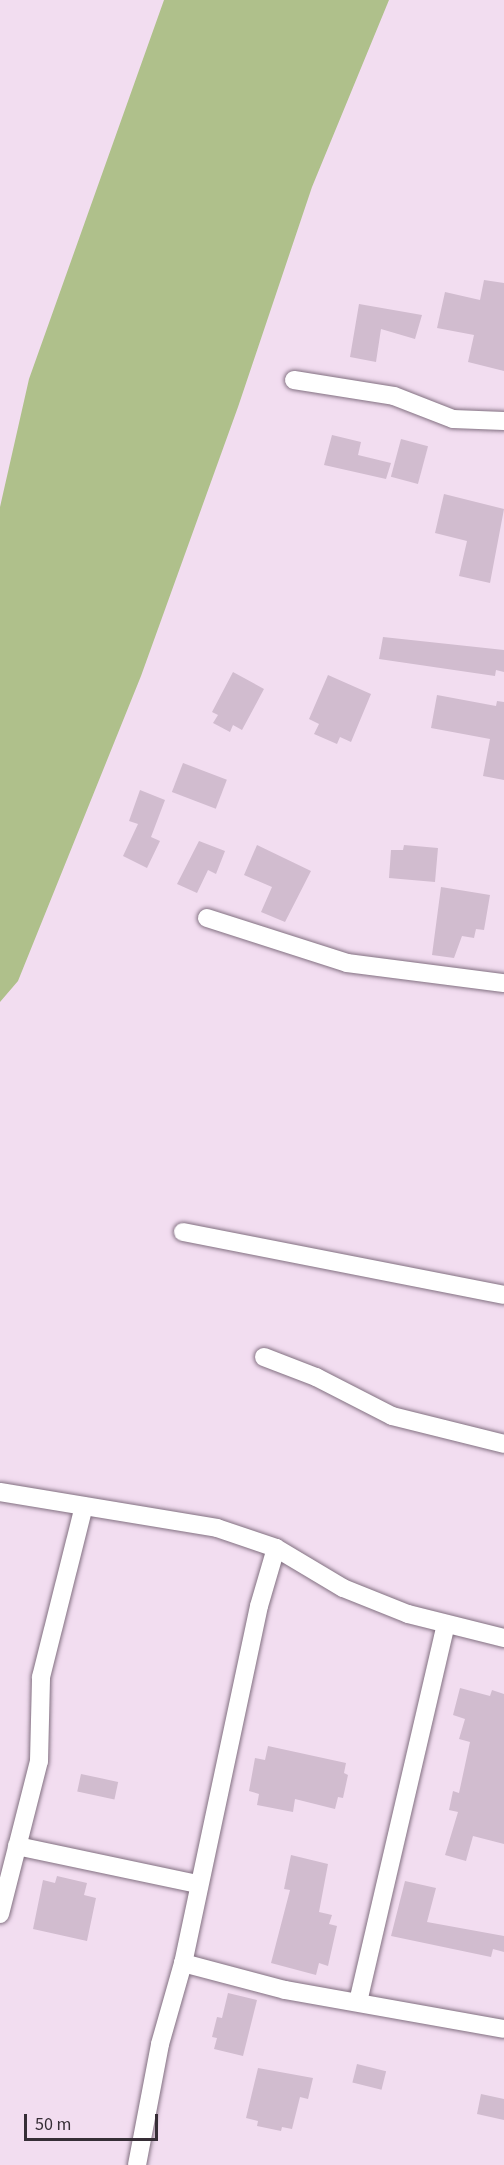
<!DOCTYPE html>
<style>
body{margin:0}
#map{position:relative;width:504px;height:2165px;overflow:hidden;background:#f2ddf0;font-family:"Source Sans 3",sans-serif}
div>[style]{position:absolute}
[style*='--x']{left:calc(var(--x)*1px);top:calc(var(--y)*1px);width:calc(var(--w)*1px);rotate:calc(var(--a)*1deg)}
.green>*{inset:0;background:#afc08b}
.building>*{inset:0;background:#d1bccf;transform-origin:0 0}
.roads{filter:drop-shadow(0 0 2px #827081) drop-shadow(0 0 2px #827081)}
.minor>*{height:18px;margin:-9px;padding:0 9px;transform-origin:9px;border-radius:9px;background:#fff}
span{translate:-50% -50%;white-space:nowrap;text-align:center;line-height:1.15;-webkit-text-stroke:4.5px #f2ddf0;paint-order:stroke}
.scale{position:absolute;left:24px;top:2114px;width:134px;height:27px;box-sizing:border-box;border:3px solid #362e36;border-top:0;padding-left:8px;font-size:18px;line-height:21px;white-space:nowrap;color:#362e36;-webkit-text-stroke:4px #f2ddf0;paint-order:stroke}
</style>
<div id="map">
<div class="green">
<div style="clip-path:polygon(164px 0,389px 0,312px 187px,238px 407px,141px 676px,18px 981px,0 1002px,0 507px,29px 379px)"></div>
</div>
<div class="building">
<div style="clip-path:polygon(484px 280px,504px 283px,504px 371px,468px 362px,474px 335px,437px 328px,445px 292px,480px 300px)"></div>
<div style="clip-path:polygon(359px 304px,422px 315px,415px 339px,381px 329px,376px 362px,350px 357px)"></div>
<div style="clip-path:polygon(332px 435px,361px 442px,358px 455px,391px 463px,386px 479px,324px 465px)"></div>
<div style="left:401px;top:439px;width:28px;height:39px;rotate:15deg"></div>
<div style="clip-path:polygon(444px 494px,504px 509px,490px 583px,459px 576px,467px 541px,435px 533px)"></div>
<div style="clip-path:polygon(383px 637px,504px 650px,504px 672px,496px 670px,495px 676px,379px 659px)"></div>
<div style="clip-path:polygon(233px 672px,264px 689px,242px 730px,233px 725px,230px 732px,213px 723px,218px 715px,212px 712px)"></div>
<div style="clip-path:polygon(328px 675px,371px 694px,351px 742px,340px 737px,337px 744px,314px 734px,319px 724px,309px 719px)"></div>
<div style="clip-path:polygon(437px 695px,496px 706px,497px 701px,504px 702px,504px 780px,483px 776px,490px 739px,431px 728px)"></div>
<div style="left:183px;top:763px;width:47px;height:31px;rotate:21deg"></div>
<div style="clip-path:polygon(140px 790px,165px 800px,151px 837px,160px 841px,147px 868px,123px 856px,138px 824px,129px 821px)"></div>
<div style="clip-path:polygon(199px 841px,225px 851px,216px 874px,208px 870px,197px 893px,177px 884px)"></div>
<div style="clip-path:polygon(257px 845px,311px 871px,285px 922px,261px 912px,272px 887px,244px 875px)"></div>
<div style="clip-path:polygon(404px 845px,438px 848px,435px 882px,389px 878px,391px 850px,403px 850px)"></div>
<div style="clip-path:polygon(441px 887px,490px 895px,484px 930px,476px 929px,474px 938px,462px 936px,454px 958px,432px 955px)"></div>
<div style="clip-path:polygon(460px 1688px,490px 1696px,492px 1690px,504px 1694px,504px 1844px,473px 1836px,466px 1861px,445px 1855px,458px 1812px,449px 1810px,453px 1791px,459px 1793px,470px 1742px,459px 1739px,465px 1719px,453px 1715px)"></div>
<div style="clip-path:polygon(268px 1746px,346px 1763px,344px 1773px,348px 1775px,343px 1798px,338px 1797px,335px 1809px,295px 1799px,293px 1812px,257px 1805px,259px 1794px,249px 1791px,255px 1758px,265px 1760px)"></div>
<div style="left:81px;top:1774px;width:38px;height:18px;rotate:12deg"></div>
<div style="clip-path:polygon(291px 1855px,328px 1864px,319px 1912px,332px 1915px,329px 1924px,337px 1926px,328px 1966px,319px 1963px,316px 1975px,271px 1963px,290px 1890px,284px 1889px)"></div>
<div style="clip-path:polygon(57px 1876px,87px 1883px,84px 1895px,96px 1898px,87px 1941px,33px 1929px,43px 1880px,55px 1883px)"></div>
<div style="clip-path:polygon(405px 1881px,436px 1888px,427px 1922px,504px 1936px,504px 1952px,493px 1949px,491px 1957px,391px 1936px)"></div>
<div style="clip-path:polygon(228px 1993px,257px 2000px,243px 2056px,214px 2049px,217px 2038px,212px 2037px,217px 2017px,222px 2018px)"></div>
<div style="left:357px;top:2064px;width:30px;height:19px;rotate:14deg"></div>
<div style="clip-path:polygon(258px 2068px,313px 2078px,308px 2099px,300px 2097px,292px 2129px,282px 2127px,281px 2131px,257px 2126px,258px 2121px,246px 2118px)"></div>
<div style="clip-path:polygon(481px 2094px,504px 2099px,504px 2120px,477px 2114px)"></div>
</div>
<div class="roads">
<div class="minor">
<div style="--x:294;--y:380;--w:101;--a:9.1"></div>
<div style="--x:394;--y:396;--w:63;--a:21.3"></div>
<div style="--x:453;--y:419;--w:51;--a:2.2"></div>
<div style="--x:207;--y:918;--w:147;--a:17.8"></div>
<div style="--x:347;--y:963;--w:158;--a:7.3"></div>
<div style="--x:183;--y:1232;--w:327;--a:11.1"></div>
<div style="--x:264;--y:1357;--w:56;--a:21"></div>
<div style="--x:316;--y:1377;--w:85;--a:27.2"></div>
<div style="--x:392;--y:1416;--w:115;--a:14"></div>
<div style="--x:0;--y:1492;--w:220;--a:9.4"></div>
<div style="--x:217;--y:1528;--w:62;--a:18.7"></div>
<div style="--x:276;--y:1548;--w:78;--a:30.8"></div>
<div style="--x:343;--y:1588;--w:70;--a:21.8"></div>
<div style="--x:408;--y:1614;--w:99;--a:14"></div>
<div style="--x:276;--y:1548;--w:60;--a:106.3"></div>
<div style="--x:259;--y:1606;--w:365;--a:102"></div>
<div style="--x:183;--y:1963;--w:106;--a:14.8"></div>
<div style="--x:285;--y:1990;--w:222;--a:10.1"></div>
<div style="--x:17;--y:1846;--w:185;--a:11.9"></div>
<div style="--x:0;--y:1914;--w:158;--a:-75.7"></div>
<div style="--x:39;--y:1761;--w:84;--a:-88.6"></div>
<div style="--x:41;--y:1677;--w:176;--a:-75.9"></div>
<div style="--x:358;--y:2002;--w:387;--a:-76.9"></div>
<div style="--x:137;--y:2165;--w:123;--a:-79.2"></div>
<div style="--x:160;--y:2044;--w:84;--a:-74.1"></div>
</div>
</div>
<div class="scale">50 m</div>
</div>
